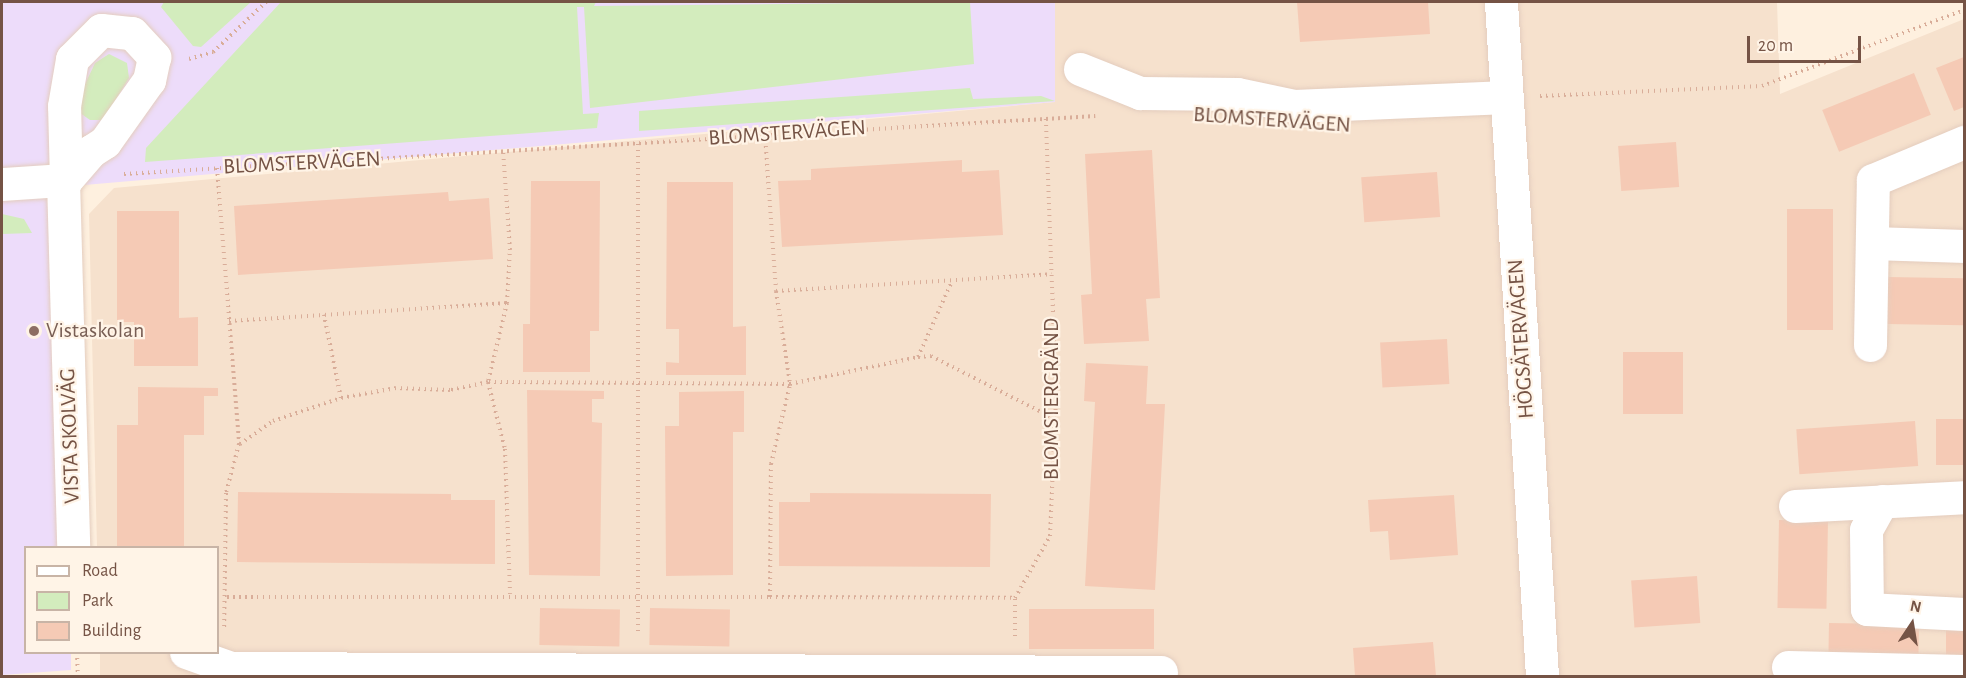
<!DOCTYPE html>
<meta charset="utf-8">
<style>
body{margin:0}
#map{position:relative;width:1966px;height:678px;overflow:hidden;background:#fef0df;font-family:"Alegreya Sans",sans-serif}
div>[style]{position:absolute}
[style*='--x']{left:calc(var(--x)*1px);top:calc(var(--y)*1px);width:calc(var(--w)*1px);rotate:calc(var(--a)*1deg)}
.residential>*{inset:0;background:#f6e1cd}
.education>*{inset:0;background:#eddcfa}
.green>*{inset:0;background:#d3ecbd}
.building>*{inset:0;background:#f5cab5;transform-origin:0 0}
.path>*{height:4px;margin-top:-2px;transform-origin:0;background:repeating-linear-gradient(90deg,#d9ad99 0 1.5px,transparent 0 6px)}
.roads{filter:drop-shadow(0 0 2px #e4cdbe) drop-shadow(0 0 2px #e4cdbe)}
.minor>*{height:33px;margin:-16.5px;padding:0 16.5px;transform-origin:16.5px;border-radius:16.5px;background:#fff}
.dots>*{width:16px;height:16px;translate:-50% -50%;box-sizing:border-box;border:3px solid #fff4e7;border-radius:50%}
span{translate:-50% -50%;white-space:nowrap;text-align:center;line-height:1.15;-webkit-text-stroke:4.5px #fff4e7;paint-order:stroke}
.street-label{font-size:22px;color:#755345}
.education-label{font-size:22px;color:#785e54}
.left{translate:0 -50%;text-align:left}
.frame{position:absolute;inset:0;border:3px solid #755345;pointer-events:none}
.legend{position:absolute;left:24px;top:546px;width:195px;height:108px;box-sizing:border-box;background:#fff4e7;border:2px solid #c8b4a6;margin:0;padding:8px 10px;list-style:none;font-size:18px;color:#755345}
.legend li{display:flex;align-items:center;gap:12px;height:30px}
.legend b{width:30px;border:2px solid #c8b4a6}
.north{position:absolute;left:1882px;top:594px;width:60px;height:60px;-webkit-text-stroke:4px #fff4e7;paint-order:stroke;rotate:12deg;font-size:16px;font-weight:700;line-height:24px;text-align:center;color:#755345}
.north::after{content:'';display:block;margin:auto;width:21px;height:27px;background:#755345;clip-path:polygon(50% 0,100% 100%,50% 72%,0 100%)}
.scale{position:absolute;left:1747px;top:36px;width:114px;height:27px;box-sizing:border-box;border:3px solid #755345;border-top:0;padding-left:8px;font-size:18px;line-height:21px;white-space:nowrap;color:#755345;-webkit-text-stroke:4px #fff4e7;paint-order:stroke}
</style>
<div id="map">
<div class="residential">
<div style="clip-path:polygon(1055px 2px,1777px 2px,1780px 94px,1964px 19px,1964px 676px,100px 676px,100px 653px,218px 652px,218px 548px,97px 547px,89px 214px,114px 188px,1055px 102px)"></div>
</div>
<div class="education">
<div style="clip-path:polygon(2px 2px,1055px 2px,1055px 102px,61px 187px,70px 547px,26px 548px,26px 652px,71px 653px,71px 670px,2px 675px)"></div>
</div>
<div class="green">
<div style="clip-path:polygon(164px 2px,251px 2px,201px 47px,193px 46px,161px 7px)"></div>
<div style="clip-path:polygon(281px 2px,596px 2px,594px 6px,970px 2px,974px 64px,590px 108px,584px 7px,577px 7px,583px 114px,599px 113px,597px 128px,145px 162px,146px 148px)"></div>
<div style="clip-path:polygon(109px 54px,127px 63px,129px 78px,103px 120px,90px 120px,80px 113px,78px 99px,95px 63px)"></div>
<div style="clip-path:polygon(970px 88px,973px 99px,1041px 96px,1055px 101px,639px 131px,639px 111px)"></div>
<div style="clip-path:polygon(2px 214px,24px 219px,32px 233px,2px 234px)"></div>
</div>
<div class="building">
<div style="clip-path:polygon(1297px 2px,1428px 2px,1430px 34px,1300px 42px)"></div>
<div style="clip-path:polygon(1964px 57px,1964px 107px,1954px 111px,1936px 68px)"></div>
<div style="left:1914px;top:73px;width:45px;height:99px;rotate:68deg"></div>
<div style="left:1676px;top:142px;width:45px;height:58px;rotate:86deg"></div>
<div style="clip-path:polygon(1152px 150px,1160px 298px,1146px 299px,1149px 341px,1084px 344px,1081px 295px,1092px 294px,1085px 154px)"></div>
<div style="clip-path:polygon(962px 160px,962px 172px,999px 170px,1003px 235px,782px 247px,778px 181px,811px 180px,811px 169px)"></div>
<div style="left:1437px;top:172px;width:45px;height:76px;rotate:86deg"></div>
<div style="clip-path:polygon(531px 181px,600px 181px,599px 331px,590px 331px,590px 372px,523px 372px,523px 324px,530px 324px)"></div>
<div style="clip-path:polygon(667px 182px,733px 182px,733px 327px,746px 326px,746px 375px,666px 375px,666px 362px,679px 363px,679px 329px,666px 329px)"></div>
<div style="clip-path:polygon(448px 192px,449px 201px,489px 198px,493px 259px,238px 275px,234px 206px)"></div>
<div style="left:1787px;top:209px;width:46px;height:121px"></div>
<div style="clip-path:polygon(117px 211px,179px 211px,179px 318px,198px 317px,198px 366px,134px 366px,134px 322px,117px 322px)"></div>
<div style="left:1887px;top:277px;width:77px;height:47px;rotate:1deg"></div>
<div style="left:1447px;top:339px;width:45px;height:67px;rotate:87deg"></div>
<div style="left:1623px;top:352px;width:60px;height:62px"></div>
<div style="clip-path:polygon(1086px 363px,1148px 366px,1146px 404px,1165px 404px,1155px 590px,1085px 586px,1095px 402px,1084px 401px)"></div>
<div style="clip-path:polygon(138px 387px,218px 388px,218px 396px,204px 396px,204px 435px,184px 435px,184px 548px,117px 548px,117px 425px,138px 425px)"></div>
<div style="clip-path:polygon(527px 390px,604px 391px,604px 399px,592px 399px,592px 422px,602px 423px,600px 576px,529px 575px)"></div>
<div style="clip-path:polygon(744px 391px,744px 432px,733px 432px,733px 575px,666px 576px,665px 426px,679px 426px,679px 392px)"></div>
<div style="left:1964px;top:419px;width:46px;height:28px;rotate:90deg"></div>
<div style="left:1915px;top:421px;width:45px;height:119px;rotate:86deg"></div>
<div style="clip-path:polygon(238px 492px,451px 494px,451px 500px,495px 500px,495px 564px,237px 562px)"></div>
<div style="clip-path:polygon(810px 493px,991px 494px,990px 567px,779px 566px,779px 502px,810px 502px)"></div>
<div style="clip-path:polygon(1454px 495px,1458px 555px,1390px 560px,1388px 531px,1370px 532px,1368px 500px)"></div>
<div style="left:1779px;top:520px;width:49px;height:88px;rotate:1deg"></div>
<div style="left:1697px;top:576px;width:47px;height:66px;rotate:86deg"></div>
<div style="left:540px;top:608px;width:80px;height:37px;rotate:1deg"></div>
<div style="left:650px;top:608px;width:80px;height:37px;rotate:1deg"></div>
<div style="left:1029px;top:609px;width:125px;height:40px"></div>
<div style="left:1829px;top:623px;width:90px;height:35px;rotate:1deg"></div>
<div style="left:1946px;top:625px;width:18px;height:35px"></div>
<div style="clip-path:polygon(1433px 642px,1436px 676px,1355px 676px,1353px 648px)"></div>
</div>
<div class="path">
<div style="--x:608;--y:2;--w:4;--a:90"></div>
<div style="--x:189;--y:59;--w:25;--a:-16"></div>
<div style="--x:213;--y:52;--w:73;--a:-43.3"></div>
<div style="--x:1540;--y:96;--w:222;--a:-2.6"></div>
<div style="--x:1762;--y:86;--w:216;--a:-20.6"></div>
<div style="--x:765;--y:134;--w:157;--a:86"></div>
<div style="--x:776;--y:291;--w:276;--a:-3.5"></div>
<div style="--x:638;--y:144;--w:491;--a:90"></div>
<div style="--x:217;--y:168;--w:277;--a:85.4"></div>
<div style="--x:239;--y:444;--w:51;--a:104.9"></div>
<div style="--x:226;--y:493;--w:135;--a:90.8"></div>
<div style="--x:124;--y:174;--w:973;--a:-3.42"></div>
<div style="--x:776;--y:291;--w:94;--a:81.4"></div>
<div style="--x:790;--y:384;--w:131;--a:-11.9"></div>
<div style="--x:918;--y:357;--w:83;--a:-65.9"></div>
<div style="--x:507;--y:303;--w:81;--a:103.5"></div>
<div style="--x:488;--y:382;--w:69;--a:75.8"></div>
<div style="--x:505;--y:449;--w:145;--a:88"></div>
<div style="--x:229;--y:321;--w:279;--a:-3.7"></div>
<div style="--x:507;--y:303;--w:53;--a:-86.8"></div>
<div style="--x:510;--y:250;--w:99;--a:-94"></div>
<div style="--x:918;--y:357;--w:13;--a:-4"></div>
<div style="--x:931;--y:356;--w:139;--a:26.9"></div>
<div style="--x:240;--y:444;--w:40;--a:-34.9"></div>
<div style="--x:273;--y:421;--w:72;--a:-18.7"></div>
<div style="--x:341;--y:398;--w:85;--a:-101.6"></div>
<div style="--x:227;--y:597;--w:543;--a:0"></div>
<div style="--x:770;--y:597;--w:133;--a:-89.6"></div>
<div style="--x:771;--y:464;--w:82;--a:-76.6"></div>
<div style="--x:790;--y:384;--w:302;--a:-179.6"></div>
<div style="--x:488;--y:382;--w:39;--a:168"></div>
<div style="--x:450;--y:390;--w:54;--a:-177.9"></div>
<div style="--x:396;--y:388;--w:56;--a:169.7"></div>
<div style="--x:770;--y:597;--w:245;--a:0.2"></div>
<div style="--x:1015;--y:636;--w:38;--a:-90"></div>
<div style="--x:1015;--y:598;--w:71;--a:-60.6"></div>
<div style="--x:1050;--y:536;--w:140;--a:-87.5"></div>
<div style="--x:1056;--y:396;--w:279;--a:-92.1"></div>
<div style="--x:77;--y:652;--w:24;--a:88"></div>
</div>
<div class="roads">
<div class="minor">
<div style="--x:1501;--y:2;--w:675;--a:86.52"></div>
<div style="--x:1080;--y:69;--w:65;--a:21.8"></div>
<div style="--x:1140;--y:93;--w:97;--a:0.6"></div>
<div style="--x:1237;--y:94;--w:58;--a:11.9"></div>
<div style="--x:1294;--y:106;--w:213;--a:-2.4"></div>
<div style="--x:66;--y:180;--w:74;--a:-91.5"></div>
<div style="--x:64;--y:106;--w:48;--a:-80.3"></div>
<div style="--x:72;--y:59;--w:41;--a:-45"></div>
<div style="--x:101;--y:30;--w:31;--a:6"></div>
<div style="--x:132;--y:33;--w:33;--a:47"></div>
<div style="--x:154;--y:57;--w:24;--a:102"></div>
<div style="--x:149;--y:80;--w:76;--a:125.4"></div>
<div style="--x:105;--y:142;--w:17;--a:147"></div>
<div style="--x:91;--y:151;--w:38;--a:131"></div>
<div style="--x:66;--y:180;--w:3;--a:180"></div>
<div style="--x:63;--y:180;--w:368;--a:88.4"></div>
<div style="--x:2;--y:184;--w:61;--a:-3.8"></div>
<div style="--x:1873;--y:243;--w:91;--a:1.9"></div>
<div style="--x:1870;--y:345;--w:165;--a:-89"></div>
<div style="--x:1873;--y:180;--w:99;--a:-22.7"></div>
<div style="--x:1882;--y:501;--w:33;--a:119"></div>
<div style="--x:1866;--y:530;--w:79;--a:89.3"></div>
<div style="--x:1867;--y:609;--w:97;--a:3"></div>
<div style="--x:1795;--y:506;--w:169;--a:-3"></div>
<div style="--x:186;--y:652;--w:48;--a:19.6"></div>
<div style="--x:231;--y:668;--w:930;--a:0.25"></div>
<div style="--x:1788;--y:667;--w:176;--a:1.3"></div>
</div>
</div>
<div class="dots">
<div style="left:34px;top:331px;background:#8d6e63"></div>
</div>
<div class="street-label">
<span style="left:1272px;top:120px;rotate:4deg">BLOMSTERVÄGEN</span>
<span style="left:787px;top:133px;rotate:-4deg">BLOMSTERVÄGEN</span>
<span style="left:302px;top:163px;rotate:-3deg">BLOMSTERVÄGEN</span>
<span style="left:1521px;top:339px;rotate:-94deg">HÖGSÄTERVÄGEN</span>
<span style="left:1052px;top:399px;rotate:-90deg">BLOMSTERGRÄND</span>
<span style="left:70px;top:436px;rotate:-92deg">VISTA SKOLVÄG</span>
</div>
<div class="education-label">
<span class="left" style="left:46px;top:331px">Vistaskolan</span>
</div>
<div class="frame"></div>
<ul class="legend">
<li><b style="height:8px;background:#fff"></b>Road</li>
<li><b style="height:16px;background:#d3ecbd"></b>Park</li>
<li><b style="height:16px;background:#f5cab5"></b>Building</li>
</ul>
<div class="north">N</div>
<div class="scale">20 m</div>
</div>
